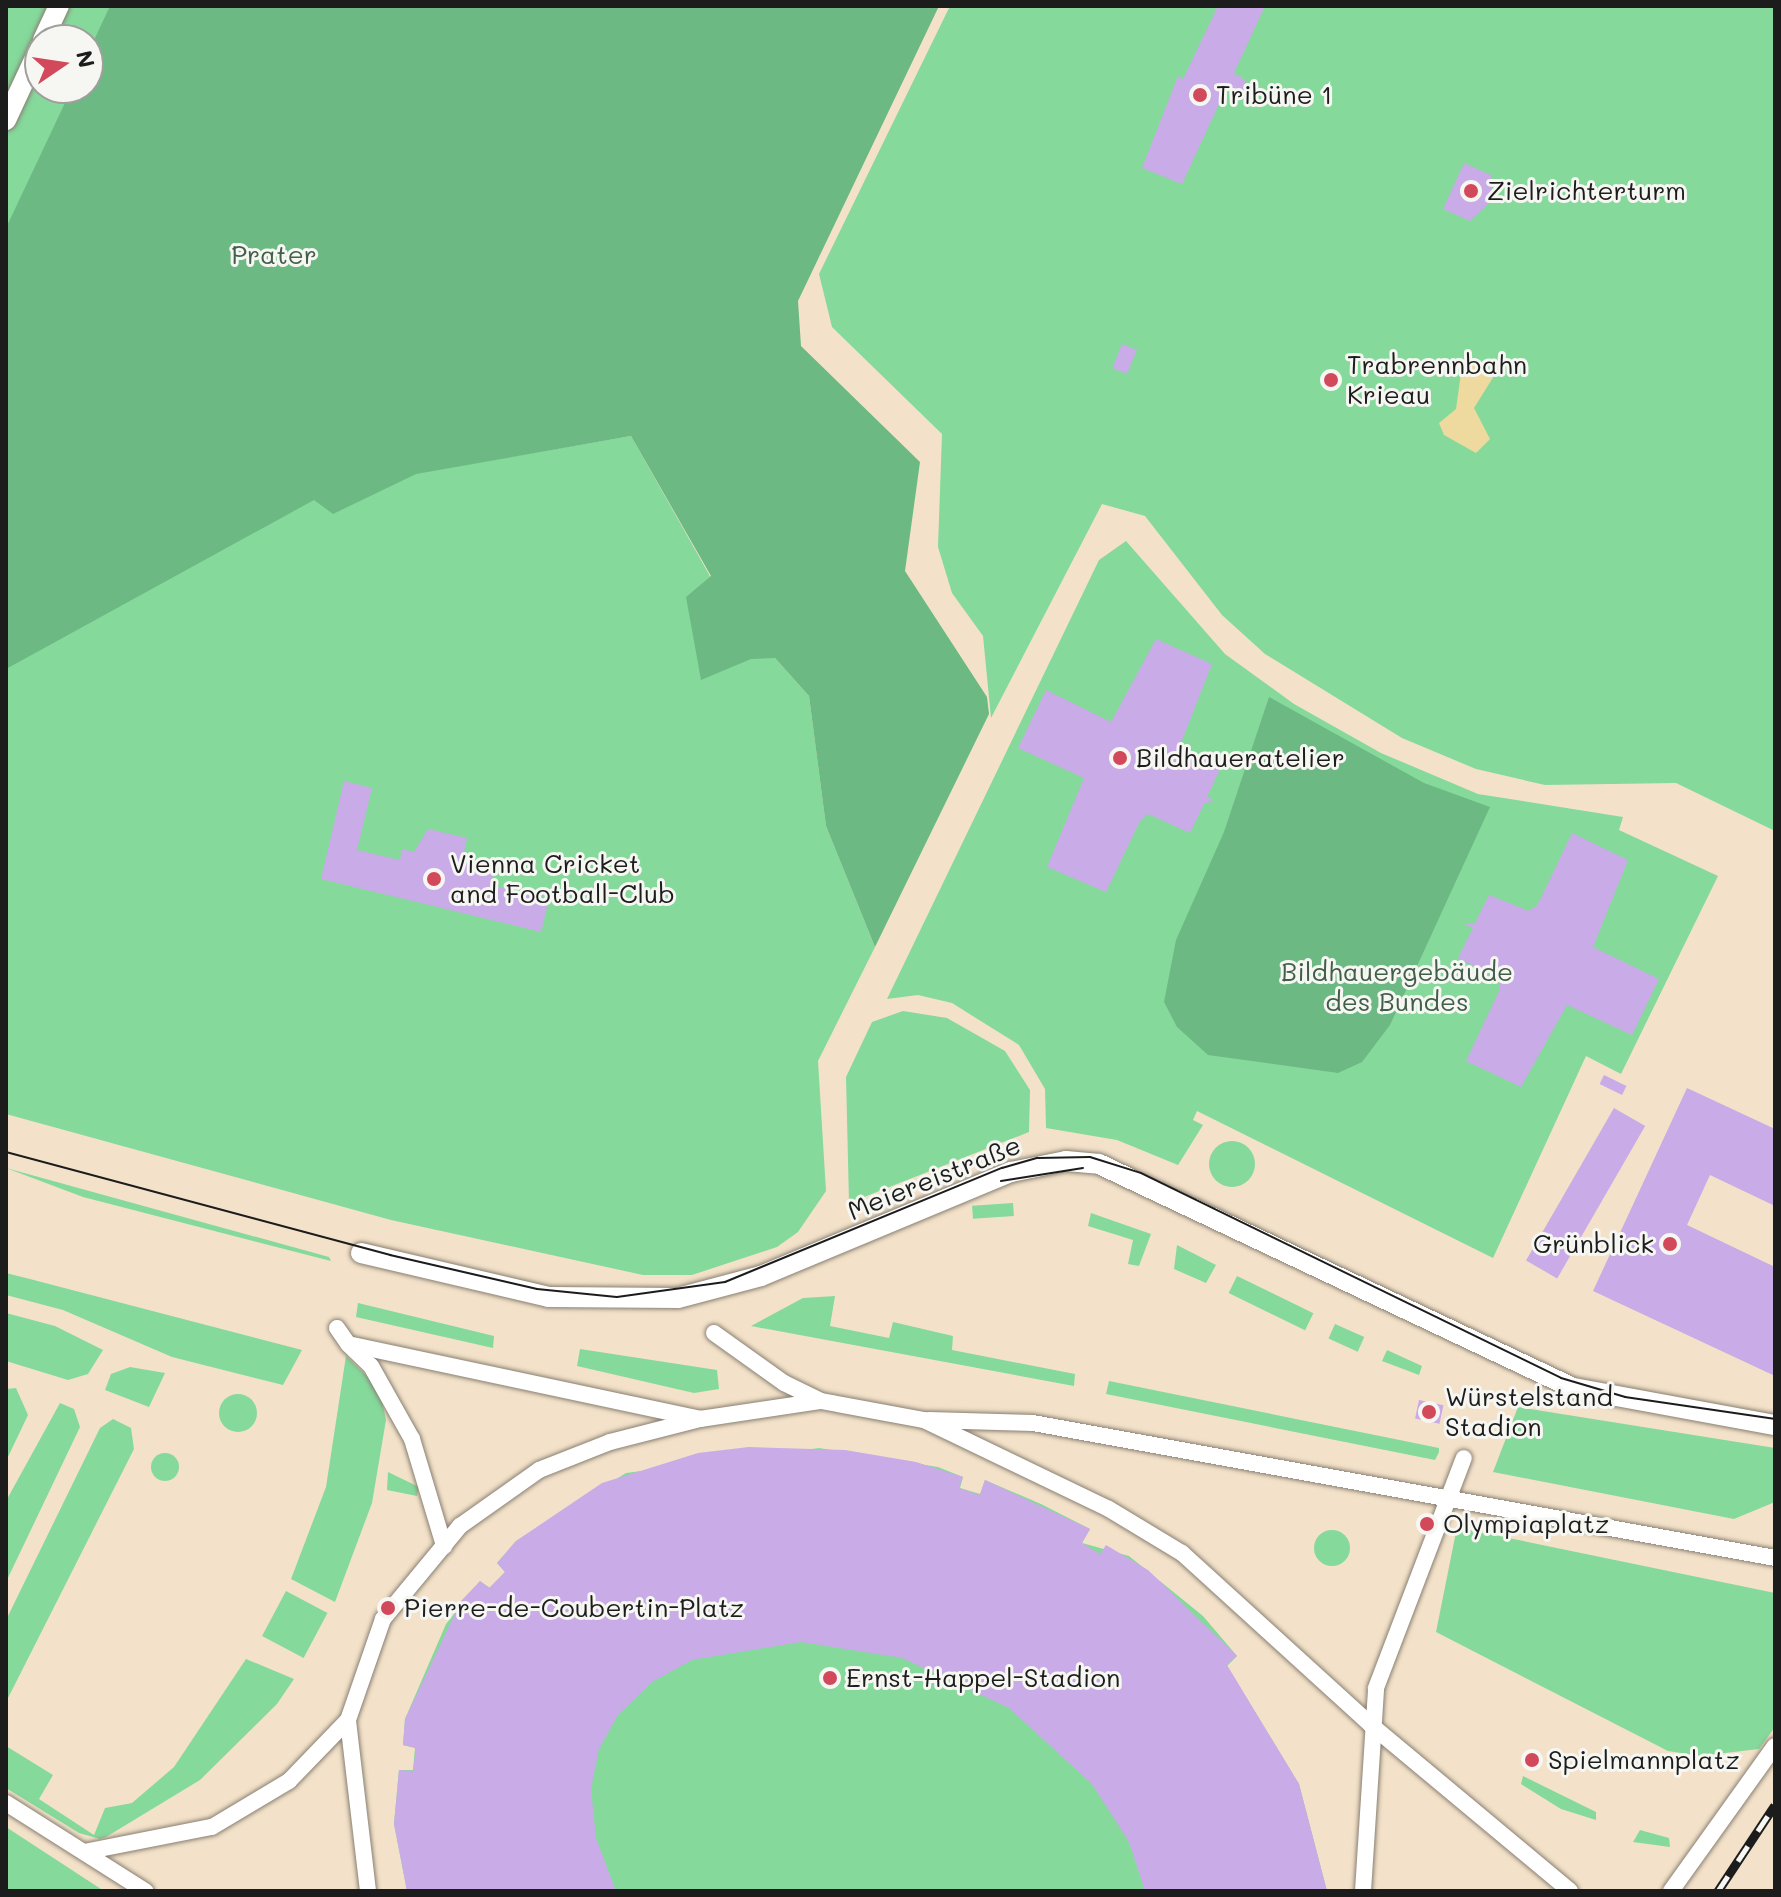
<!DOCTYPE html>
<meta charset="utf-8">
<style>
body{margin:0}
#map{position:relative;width:1781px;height:1897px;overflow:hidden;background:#f3e2c9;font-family:Mali,sans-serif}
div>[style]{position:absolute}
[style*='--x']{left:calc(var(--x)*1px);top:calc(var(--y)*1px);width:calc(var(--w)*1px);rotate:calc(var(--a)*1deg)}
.green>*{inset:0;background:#85d99b;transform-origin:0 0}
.round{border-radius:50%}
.forest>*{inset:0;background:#6cb983}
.sand>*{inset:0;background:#eeda9e}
.building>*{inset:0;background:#c9abe7;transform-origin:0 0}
.roads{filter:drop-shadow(0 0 2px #887f72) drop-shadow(0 0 2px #887f72)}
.pedestrian>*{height:16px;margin:-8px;padding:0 8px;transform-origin:8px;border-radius:8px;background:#fff}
.minor>*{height:20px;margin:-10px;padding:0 10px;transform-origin:10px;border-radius:10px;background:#fff}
.tram>*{height:2px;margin:-1px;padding:0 1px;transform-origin:1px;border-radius:1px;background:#1c1c1c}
.rail>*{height:9px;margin-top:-4.5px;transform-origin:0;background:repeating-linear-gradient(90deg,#f6f6f2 0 18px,#1c1c1c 0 36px);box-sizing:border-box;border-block:2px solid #1c1c1c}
.dots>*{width:22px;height:22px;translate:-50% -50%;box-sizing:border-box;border:4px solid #f6f6f2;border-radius:50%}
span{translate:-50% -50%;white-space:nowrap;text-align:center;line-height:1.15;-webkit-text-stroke:6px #f6f6f2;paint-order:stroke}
.poi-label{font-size:26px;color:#1c1c1c}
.left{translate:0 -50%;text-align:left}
.right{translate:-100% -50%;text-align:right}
.park-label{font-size:26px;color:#415e48}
.street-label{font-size:26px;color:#1c1c1c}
.frame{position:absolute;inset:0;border:8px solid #1c1c1c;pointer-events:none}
.north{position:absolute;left:24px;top:24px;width:80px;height:80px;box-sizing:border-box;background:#f6f6f2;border:2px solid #9f9f9c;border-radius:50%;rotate:77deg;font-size:22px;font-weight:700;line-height:32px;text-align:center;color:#1c1c1c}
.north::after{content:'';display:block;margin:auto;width:28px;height:36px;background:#d1495b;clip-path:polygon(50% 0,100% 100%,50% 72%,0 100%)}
</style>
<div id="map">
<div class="green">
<div style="clip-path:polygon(evenodd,6px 6px,922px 6px,418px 473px,631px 436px,724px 601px,809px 696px,826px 826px,875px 947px,818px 1061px,826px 1191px,798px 1232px,777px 1247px,692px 1275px,643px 1275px,391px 1220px,6px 1114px,6px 6px,40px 40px,88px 40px,88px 88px,40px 88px,40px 40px)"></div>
<div style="clip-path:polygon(950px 6px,1775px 6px,1775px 831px,1676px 783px,1545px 785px,1476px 769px,1402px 738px,1265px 654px,1222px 615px,1145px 516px,1102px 504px,991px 718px,983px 636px,952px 593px,938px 547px,942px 434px,832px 327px,819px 274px)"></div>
<div style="clip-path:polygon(1126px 541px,1225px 654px,1294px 704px,1381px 753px,1478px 794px,1623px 817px,1619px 830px,1718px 876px,1621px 1074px,1586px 1056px,1493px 1258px,1197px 1111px,1193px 1120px,1203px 1125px,1178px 1165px,1117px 1140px,1046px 1128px,1045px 1089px,1019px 1045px,952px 1003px,918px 995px,887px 999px,1099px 560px)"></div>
<div style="clip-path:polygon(903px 1011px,947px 1018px,1005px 1051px,1030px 1090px,1029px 1132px,849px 1203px,846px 1077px,872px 1022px)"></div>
<div class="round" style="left:1209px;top:1141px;width:46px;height:46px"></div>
<div style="clip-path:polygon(6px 1168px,329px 1257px,331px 1261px,83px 1197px)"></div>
<div style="left:1013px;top:1203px;width:13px;height:41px;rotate:86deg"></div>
<div style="clip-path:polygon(1091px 1213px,1151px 1234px,1139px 1266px,1128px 1264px,1133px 1240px,1088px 1226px)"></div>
<div style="clip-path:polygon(1177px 1245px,1216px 1265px,1206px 1283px,1174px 1269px)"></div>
<div style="clip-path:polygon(6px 1273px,26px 1278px,302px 1350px,283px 1385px,172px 1357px,63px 1310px,6px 1295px)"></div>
<div style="left:1237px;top:1276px;width:85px;height:19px;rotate:26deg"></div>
<div style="clip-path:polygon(835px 1296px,830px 1326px,889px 1338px,893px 1322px,953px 1336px,952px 1350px,1075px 1374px,1074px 1386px,751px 1326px,803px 1298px)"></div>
<div style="clip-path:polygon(358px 1303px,494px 1336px,493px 1348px,356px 1317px)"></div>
<div style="clip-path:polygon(6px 1313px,55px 1326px,103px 1350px,88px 1374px,68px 1380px,6px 1361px)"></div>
<div style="left:1335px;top:1324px;width:32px;height:16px;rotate:24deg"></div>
<div style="clip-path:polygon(580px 1349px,717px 1370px,719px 1389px,694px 1393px,577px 1366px)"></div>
<div style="clip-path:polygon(1387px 1350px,1422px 1366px,1419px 1375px,1382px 1361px)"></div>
<div style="clip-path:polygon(346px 1356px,379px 1388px,386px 1420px,372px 1503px,335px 1602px,291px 1579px,326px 1487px)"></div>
<div style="clip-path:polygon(130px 1367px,165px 1373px,149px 1407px,105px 1390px,111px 1374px)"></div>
<div style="clip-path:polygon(1109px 1381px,1439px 1448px,1439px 1452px,1435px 1460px,1106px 1394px)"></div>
<div style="clip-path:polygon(16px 1388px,28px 1415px,6px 1461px,6px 1389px)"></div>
<div class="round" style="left:219px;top:1394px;width:38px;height:38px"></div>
<div style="clip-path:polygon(60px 1403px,74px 1409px,80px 1427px,6px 1582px,6px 1501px)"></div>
<div style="clip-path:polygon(1518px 1407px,1775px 1448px,1775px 1502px,1734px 1519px,1493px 1472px)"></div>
<div style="clip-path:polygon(113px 1419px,131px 1428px,134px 1449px,6px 1702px,6px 1620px,100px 1428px)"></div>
<div style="clip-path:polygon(819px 1448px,938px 1467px,963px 1477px,960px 1488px,980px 1494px,985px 1480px,1041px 1504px,1090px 1529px,1082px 1543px,1129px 1556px,1203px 1616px,1237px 1656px,1227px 1666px,1299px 1784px,1327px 1891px,407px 1891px,394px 1824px,399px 1770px,413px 1770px,415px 1748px,403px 1745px,405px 1719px,446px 1624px,480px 1581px,490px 1588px,505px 1572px,497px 1563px,516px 1541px,626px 1473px)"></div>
<div class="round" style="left:151px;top:1453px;width:28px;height:28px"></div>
<div style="clip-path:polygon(388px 1472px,419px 1487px,417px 1496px,387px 1490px)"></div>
<div style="clip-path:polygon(1465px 1529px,1775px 1593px,1775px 1727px,1759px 1749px,1700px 1756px,1668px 1751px,1436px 1632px,1456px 1532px)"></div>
<div class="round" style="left:1314px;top:1530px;width:36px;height:36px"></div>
<div style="left:286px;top:1591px;width:47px;height:51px;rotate:28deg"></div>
<div style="clip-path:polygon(246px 1659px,294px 1679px,277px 1704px,200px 1780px,106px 1837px,100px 1839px,79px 1833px,6px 1788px,6px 1746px,53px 1775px,39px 1799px,94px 1835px,105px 1808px,132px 1803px,174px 1767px)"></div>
<div style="clip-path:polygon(1523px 1776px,1596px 1812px,1596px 1820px,1561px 1809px,1521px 1784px)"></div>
<div style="clip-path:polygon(6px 1827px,104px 1891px,6px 1891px)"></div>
<div style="clip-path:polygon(1640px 1830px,1669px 1838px,1670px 1847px,1633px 1842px)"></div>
</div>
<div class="forest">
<div style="clip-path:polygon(110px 6px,939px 6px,798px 301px,801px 346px,920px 462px,905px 571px,987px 697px,989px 714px,875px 947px,826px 826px,809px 696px,775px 658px,751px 659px,701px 680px,686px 597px,711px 576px,631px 436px,416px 474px,333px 514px,314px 500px,6px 669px,6px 228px,72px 88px,88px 88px,88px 53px)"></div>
<div style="clip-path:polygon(1269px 697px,1424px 783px,1490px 807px,1390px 1025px,1362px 1062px,1338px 1073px,1208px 1055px,1177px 1027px,1164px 1002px,1176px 940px,1224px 832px)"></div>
</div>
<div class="sand">
<div style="clip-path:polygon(1472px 361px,1494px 376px,1474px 408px,1490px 439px,1476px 453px,1444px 435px,1439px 423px,1456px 409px,1461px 373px)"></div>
</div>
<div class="building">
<div style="clip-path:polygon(1218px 6px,1265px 6px,1234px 73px,1245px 80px,1244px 91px,1225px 91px,1182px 184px,1142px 168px,1178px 76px,1183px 79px)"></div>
<div style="clip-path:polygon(1464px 163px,1491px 175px,1491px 201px,1470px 221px,1443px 209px)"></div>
<div style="left:1122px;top:344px;width:16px;height:26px;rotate:22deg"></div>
<div style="clip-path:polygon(1156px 639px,1212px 664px,1179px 748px,1221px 767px,1207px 797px,1214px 800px,1204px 804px,1190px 833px,1148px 814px,1140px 821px,1106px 892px,1047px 867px,1084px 778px,1018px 748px,1046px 690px,1111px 722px)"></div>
<div style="clip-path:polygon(344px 781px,372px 788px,357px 850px,400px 860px,402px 849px,414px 852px,428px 829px,467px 838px,462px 862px,494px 870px,491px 885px,549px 899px,541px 932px,321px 879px)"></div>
<div style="clip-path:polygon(1572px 833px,1628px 860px,1593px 947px,1659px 979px,1632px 1035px,1567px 1005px,1521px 1087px,1466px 1061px,1500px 989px,1498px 979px,1458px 958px,1473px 928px,1464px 924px,1475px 923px,1489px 895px,1529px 911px,1538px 904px)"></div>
<div style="left:1604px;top:1075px;width:25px;height:10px;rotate:26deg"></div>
<div style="clip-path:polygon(1687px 1088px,1775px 1129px,1775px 1206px,1710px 1175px,1687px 1225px,1775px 1267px,1775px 1376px,1593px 1291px)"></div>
<div style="left:1614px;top:1108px;width:36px;height:176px;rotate:30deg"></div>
<div style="left:1419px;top:1400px;width:25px;height:19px;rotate:12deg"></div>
<div style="clip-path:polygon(749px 1447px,845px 1450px,916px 1462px,963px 1477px,959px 1488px,980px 1495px,985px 1480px,1090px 1529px,1082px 1543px,1100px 1554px,1106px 1545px,1148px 1570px,1237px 1656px,1227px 1665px,1299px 1784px,1327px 1891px,1145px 1891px,1129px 1842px,1092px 1784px,1009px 1708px,902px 1658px,801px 1642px,692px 1660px,652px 1682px,618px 1715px,599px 1749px,591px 1789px,596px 1838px,616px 1891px,407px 1891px,394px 1824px,399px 1770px,413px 1771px,416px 1748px,403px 1745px,405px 1719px,461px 1601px,480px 1581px,489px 1588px,505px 1572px,497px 1563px,516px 1541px,602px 1483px,698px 1453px)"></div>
</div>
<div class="roads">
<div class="pedestrian">
<div style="--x:337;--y:1328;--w:19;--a:55"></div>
<div style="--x:348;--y:1344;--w:360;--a:12"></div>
<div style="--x:700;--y:1419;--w:121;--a:-8.5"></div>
<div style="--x:714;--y:1333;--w:86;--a:35.5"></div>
<div style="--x:784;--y:1383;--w:41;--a:25.9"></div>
<div style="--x:821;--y:1401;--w:105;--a:10.5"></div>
<div style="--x:924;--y:1420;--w:205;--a:25.7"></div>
<div style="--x:1109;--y:1509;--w:85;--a:31.1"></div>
<div style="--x:1182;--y:1553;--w:256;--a:42.3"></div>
<div style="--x:1371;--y:1725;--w:259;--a:39.8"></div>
<div style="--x:349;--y:1345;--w:30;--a:44"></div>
<div style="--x:371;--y:1366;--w:84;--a:60.7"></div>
<div style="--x:412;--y:1439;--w:112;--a:73.3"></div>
<div style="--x:929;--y:1420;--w:104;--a:1.7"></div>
<div style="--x:1033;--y:1423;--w:754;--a:10.31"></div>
<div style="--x:6;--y:1803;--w:165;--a:32.3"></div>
<div style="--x:84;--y:1852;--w:130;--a:-11.1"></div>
<div style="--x:212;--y:1827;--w:90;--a:-30.9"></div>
<div style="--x:289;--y:1781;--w:85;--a:-46"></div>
<div style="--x:368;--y:1891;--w:172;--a:-96.7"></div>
<div style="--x:348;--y:1720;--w:107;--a:-70.9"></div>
<div style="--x:383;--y:1619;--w:121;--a:-50.4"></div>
<div style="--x:460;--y:1526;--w:97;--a:-35.3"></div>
<div style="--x:539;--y:1470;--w:76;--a:-21.5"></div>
<div style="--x:610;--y:1442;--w:93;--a:-14.3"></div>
<div style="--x:1363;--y:1891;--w:203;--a:-86.3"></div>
<div style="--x:1376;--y:1688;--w:246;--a:-69.1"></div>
<div style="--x:1671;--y:1891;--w:178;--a:-54.4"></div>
</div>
<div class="minor">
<div style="--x:43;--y:40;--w:38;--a:-65"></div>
<div style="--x:6;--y:120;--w:81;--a:-65"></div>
<div style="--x:361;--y:1253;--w:192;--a:13.2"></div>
<div style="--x:548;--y:1297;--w:130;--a:0.4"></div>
<div style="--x:678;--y:1298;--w:86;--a:-14.8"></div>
<div style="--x:761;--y:1276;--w:271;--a:-22.6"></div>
<div style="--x:1011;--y:1172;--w:56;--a:-11.3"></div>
<div style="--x:1066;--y:1161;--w:33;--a:5"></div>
<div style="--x:1099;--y:1164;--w:524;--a:25.29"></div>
<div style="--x:1573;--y:1388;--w:205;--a:10.4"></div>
</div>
</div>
<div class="tram">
<div style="--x:6;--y:1152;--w:398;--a:15"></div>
<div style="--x:390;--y:1255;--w:151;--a:13"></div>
<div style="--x:537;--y:1289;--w:80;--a:5.7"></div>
<div style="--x:617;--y:1297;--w:109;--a:-7.9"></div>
<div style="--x:725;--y:1282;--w:300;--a:-22.4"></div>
<div style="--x:1002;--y:1168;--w:37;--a:-16"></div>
<div style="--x:1038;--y:1158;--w:52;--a:-1.1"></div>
<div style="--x:1090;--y:1157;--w:53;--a:17.4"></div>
<div style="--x:1141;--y:1173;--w:467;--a:26"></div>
<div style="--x:1561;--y:1378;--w:67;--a:16.5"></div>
<div style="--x:1625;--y:1397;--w:152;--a:8.3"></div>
<div style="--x:1001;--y:1181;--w:83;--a:-9"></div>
</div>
<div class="rail">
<div style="--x:1718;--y:1891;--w:103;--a:-56.5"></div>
</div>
<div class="dots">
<div style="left:1200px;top:95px;background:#d1495b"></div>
<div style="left:1471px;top:191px;background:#d1495b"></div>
<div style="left:1331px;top:380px;background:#d1495b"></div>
<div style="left:1120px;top:758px;background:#d1495b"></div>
<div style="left:434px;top:879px;background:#d1495b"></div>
<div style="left:1670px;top:1244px;background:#d1495b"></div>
<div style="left:1429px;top:1412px;background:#d1495b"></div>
<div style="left:1427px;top:1524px;background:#d1495b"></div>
<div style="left:388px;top:1608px;background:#d1495b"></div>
<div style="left:830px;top:1678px;background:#d1495b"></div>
<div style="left:1532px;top:1760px;background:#d1495b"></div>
</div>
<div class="poi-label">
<span class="left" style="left:1216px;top:95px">Tribüne 1</span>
<span class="left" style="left:1487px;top:191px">Zielrichterturm</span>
<span class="left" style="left:1347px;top:380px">Trabrennbahn<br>Krieau</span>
<span class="left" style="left:1136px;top:758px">Bildhaueratelier</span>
<span class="left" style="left:450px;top:879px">Vienna Cricket<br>and Football-Club</span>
<span class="right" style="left:1654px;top:1244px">Grünblick</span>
<span class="left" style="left:1445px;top:1412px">Würstelstand<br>Stadion</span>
<span class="left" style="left:1443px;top:1524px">Olympiaplatz</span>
<span class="left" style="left:404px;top:1608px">Pierre-de-Coubertin-Platz</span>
<span class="left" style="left:846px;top:1678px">Ernst-Happel-Stadion</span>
<span class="left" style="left:1548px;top:1760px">Spielmannplatz</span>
</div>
<div class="park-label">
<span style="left:274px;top:255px">Prater</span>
<span style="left:1397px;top:987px">Bildhauergebäude<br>des Bundes</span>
</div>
<div class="street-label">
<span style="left:934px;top:1178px;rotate:-22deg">Meiereistraße</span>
</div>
<div class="frame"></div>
<div class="north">N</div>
</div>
